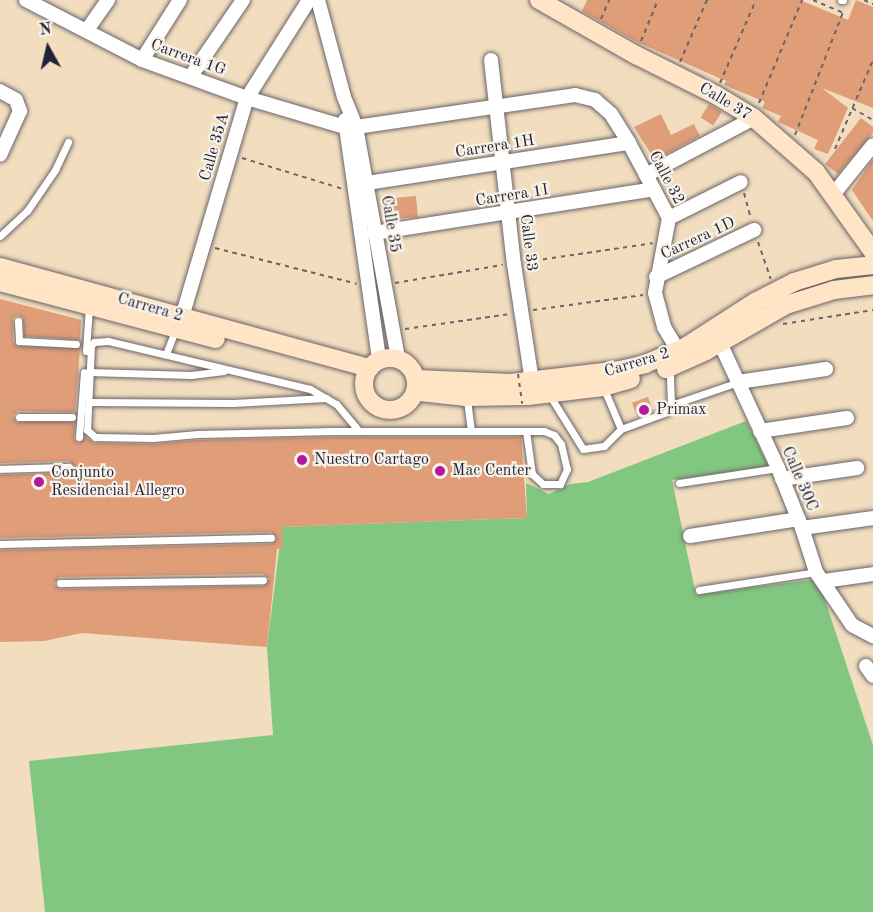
<!DOCTYPE html>
<style>
body{margin:0}
#map{position:relative;width:873px;height:912px;overflow:hidden;background:#f2debf;font-family:"Old Standard TT",serif}
div>[style]{position:absolute}
[style*='--x']{left:calc(var(--x)*1px);top:calc(var(--y)*1px);width:calc(var(--w)*1px);rotate:calc(var(--a)*1deg)}
.green>*{inset:0;background:#82c781}
.building>*{inset:0;background:#df9d78;transform-origin:0 0}
.path>*{height:2px;margin-top:-1px;transform-origin:0;background:repeating-linear-gradient(90deg,#6b6469 0 4.5px,transparent 0 9px)}
.roads{filter:drop-shadow(0 0 2px #6b6469) drop-shadow(0 0 2px #6b6469)}
.lane>*{height:7px;margin:-3.5px;padding:0 3.5px;transform-origin:3.5px;border-radius:3.5px;background:#fff}
.street>*{height:14px;margin:-7px;padding:0 7px;transform-origin:7px;border-radius:7px;background:#fff}
.secondary>*{height:18px;margin:-9px;padding:0 9px;transform-origin:9px;border-radius:9px;background:#ffe4c6}
.secondary>.ring{margin:-9px;padding:0;box-sizing:content-box;background:none;border:18px solid #ffe4c6;border-radius:50%}
.path-bridge>*{height:2px;margin-top:-1px;transform-origin:0;background:repeating-linear-gradient(90deg,#6b6469 0 4.5px,transparent 0 9px)}
.dots>*{width:16px;height:16px;translate:-50% -50%;box-sizing:border-box;border:3px solid #f7f3e8;border-radius:50%}
span{translate:-50% -50%;white-space:nowrap;text-align:center;line-height:1.15;-webkit-text-stroke:4.5px #f7f3e8;paint-order:stroke}
.street-label{font-size:16px;color:#22223b}
.poi-label{font-size:16px;color:#22223b}
.left{translate:0 -50%;text-align:left}
.north{position:absolute;left:18px;top:18px;width:60px;height:60px;-webkit-text-stroke:4px #f7f3e8;paint-order:stroke;rotate:352deg;font-size:16px;font-weight:700;line-height:24px;text-align:center;color:#22223b}
.north::after{content:'';display:block;margin:auto;width:21px;height:27px;background:#22223b;clip-path:polygon(50% 0,100% 100%,50% 72%,0 100%)}
</style>
<div id="map">
<div class="green">
<div style="clip-path:polygon(746px 421px,769px 466px,672px 480px,696px 595px,818px 579px,873px 745px,873px 912px,45px 912px,29px 761px,273px 735px,267px 647px,282px 527px,527px 518px,526px 483px,549px 494px,570px 484px,588px 482px)"></div>
</div>
<div class="building">
<div style="clip-path:polygon(587px 0,800px 0,848px 20px,856px 0,873px 7px,873px 108px,822px 88px,848px 108px,828px 154px,814px 149px,818px 140px,778px 122px,781px 116px,762px 108px,765px 102px,724px 85px,726px 81px,635px 41px,582px 11px)"></div>
<div style="left:709px;top:104px;width:15px;height:16px;rotate:32deg"></div>
<div style="clip-path:polygon(661px 114px,671px 135px,694px 124px,700px 136px,655px 160px,634px 127px)"></div>
<div style="clip-path:polygon(861px 118px,873px 127px,873px 133px,838px 174px,825px 164px)"></div>
<div style="clip-path:polygon(873px 159px,873px 221px,852px 190px)"></div>
<div style="left:416px;top:196px;width:21px;height:32px;rotate:85deg"></div>
<div style="clip-path:polygon(evenodd,0 299px,81px 320px,80px 340px,24px 336px,23px 318px,18px 315px,13px 318px,13px 341px,17px 346px,80px 348px,75px 412px,18px 411px,13px 416px,17px 422px,75px 422px,74px 439px,79px 443px,85px 437px,95px 443px,153px 444px,198px 440px,333px 437px,521px 437px,527px 518px,282px 527px,283px 549px,277px 549px,267px 647px,82px 633px,44px 641px,0 642px,0 550px,271px 544px,277px 538px,271px 532px,0 538px,0 475px,69px 473px,75px 467px,69px 461px,0 463px,0 299px,263px 574px,269px 579px,263px 586px,60px 589px,54px 584px,60px 577px,263px 574px)"></div>
<div style="left:648px;top:397px;width:15px;height:17px;rotate:70deg"></div>
</div>
<div class="path">
<div style="--x:813;--y:0;--w:33;--a:23"></div>
<div style="--x:864;--y:0;--w:10;--a:24"></div>
<div style="--x:601;--y:19;--w:21;--a:-67"></div>
<div style="--x:641;--y:41;--w:44;--a:-67.5"></div>
<div style="--x:680;--y:62;--w:68;--a:-66.5"></div>
<div style="--x:720;--y:83;--w:90;--a:-66.6"></div>
<div style="--x:759;--y:103;--w:112;--a:-67.3"></div>
<div style="--x:852;--y:108;--w:24;--a:30"></div>
<div style="--x:795;--y:135;--w:134;--a:-68.6"></div>
<div style="--x:835;--y:149;--w:97;--a:-66.9"></div>
<div style="--x:242;--y:158;--w:106;--a:17.1"></div>
<div style="--x:744;--y:193;--w:27;--a:75"></div>
<div style="--x:758;--y:242;--w:39;--a:71"></div>
<div style="--x:215;--y:248;--w:146;--a:14.2"></div>
<div style="--x:525;--y:262;--w:129;--a:-8.4"></div>
<div style="--x:395;--y:283;--w:109;--a:-9.5"></div>
<div style="--x:533;--y:310;--w:111;--a:-7.8"></div>
<div style="--x:783;--y:324;--w:91;--a:-8.8"></div>
<div style="--x:405;--y:329;--w:106;--a:-8.1"></div>
</div>
<div class="roads">
<div class="lane">
<div style="--x:841;--y:0;--w:2;--a:0"></div>
<div style="--x:0;--y:236;--w:37;--a:-43"></div>
<div style="--x:27;--y:211;--w:50;--a:-55.7"></div>
<div style="--x:55;--y:170;--w:31;--a:-65"></div>
<div style="--x:18;--y:321;--w:20;--a:87"></div>
<div style="--x:19;--y:341;--w:57;--a:3"></div>
<div style="--x:86;--y:351;--w:45;--a:-86.2"></div>
<div style="--x:166;--y:354;--w:25;--a:-69"></div>
<div style="--x:89;--y:372;--w:102;--a:1.7"></div>
<div style="--x:191;--y:375;--w:33;--a:-7"></div>
<div style="--x:604;--y:389;--w:43;--a:67"></div>
<div style="--x:621;--y:429;--w:49;--a:-20.3"></div>
<div style="--x:667;--y:412;--w:8;--a:-60"></div>
<div style="--x:671;--y:405;--w:35;--a:-92"></div>
<div style="--x:550;--y:396;--w:62;--a:58.1"></div>
<div style="--x:583;--y:449;--w:21;--a:-8"></div>
<div style="--x:604;--y:446;--w:24;--a:-45"></div>
<div style="--x:467;--y:399;--w:32;--a:83"></div>
<div style="--x:89;--y:402;--w:144;--a:0.4"></div>
<div style="--x:233;--y:403;--w:93;--a:-3.1"></div>
<div style="--x:671;--y:405;--w:71;--a:-18.9"></div>
<div style="--x:19;--y:417;--w:53;--a:0"></div>
<div style="--x:359;--y:431;--w:35;--a:-130"></div>
<div style="--x:336;--y:404;--w:30;--a:-150"></div>
<div style="--x:310;--y:389;--w:208;--a:-166.6"></div>
<div style="--x:108;--y:341;--w:14;--a:176"></div>
<div style="--x:94;--y:342;--w:5;--a:127"></div>
<div style="--x:91;--y:346;--w:84;--a:92.7"></div>
<div style="--x:87;--y:430;--w:11;--a:41"></div>
<div style="--x:95;--y:437;--w:58;--a:1"></div>
<div style="--x:153;--y:438;--w:45;--a:-5.1"></div>
<div style="--x:198;--y:434;--w:135;--a:-1.3"></div>
<div style="--x:333;--y:431;--w:211;--a:0"></div>
<div style="--x:544;--y:431;--w:11;--a:22"></div>
<div style="--x:554;--y:435;--w:11;--a:52"></div>
<div style="--x:561;--y:444;--w:26;--a:77"></div>
<div style="--x:567;--y:469;--w:17;--a:115"></div>
<div style="--x:560;--y:484;--w:17;--a:180"></div>
<div style="--x:543;--y:484;--w:15;--a:-138"></div>
<div style="--x:532;--y:474;--w:43;--a:-97.9"></div>
<div style="--x:79;--y:437;--w:65;--a:-85.6"></div>
<div style="--x:0;--y:469;--w:69;--a:-1.7"></div>
<div style="--x:679;--y:483;--w:100;--a:-8.6"></div>
<div style="--x:0;--y:544;--w:271;--a:-1.3"></div>
<div style="--x:60;--y:583;--w:203;--a:-0.8"></div>
<div style="--x:699;--y:590;--w:118;--a:-8.7"></div>
</div>
<div class="street">
<div style="--x:26;--y:0;--w:131;--a:27.3"></div>
<div style="--x:142;--y:60;--w:112;--a:19.9"></div>
<div style="--x:247;--y:98;--w:102;--a:16.5"></div>
<div style="--x:318;--y:0;--w:100;--a:75"></div>
<div style="--x:344;--y:97;--w:32;--a:68"></div>
<div style="--x:356;--y:127;--w:235;--a:79.7"></div>
<div style="--x:87;--y:30;--w:37;--a:-55"></div>
<div style="--x:142;--y:60;--w:71;--a:-57.7"></div>
<div style="--x:491;--y:60;--w:205;--a:83.6"></div>
<div style="--x:514;--y:264;--w:119;--a:81.3"></div>
<div style="--x:191;--y:76;--w:92;--a:-55.6"></div>
<div style="--x:0;--y:91;--w:18;--a:29"></div>
<div style="--x:16;--y:100;--w:12;--a:70"></div>
<div style="--x:20;--y:111;--w:48;--a:114.4"></div>
<div style="--x:345;--y:120;--w:242;--a:81.9"></div>
<div style="--x:356;--y:127;--w:221;--a:-8.3"></div>
<div style="--x:575;--y:95;--w:21;--a:14"></div>
<div style="--x:595;--y:100;--w:21;--a:41"></div>
<div style="--x:611;--y:114;--w:34;--a:58"></div>
<div style="--x:629;--y:143;--w:85;--a:61.9"></div>
<div style="--x:669;--y:218;--w:76;--a:100.6"></div>
<div style="--x:655;--y:293;--w:35;--a:75"></div>
<div style="--x:664;--y:327;--w:27;--a:59"></div>
<div style="--x:646;--y:175;--w:122;--a:-27.8"></div>
<div style="--x:367;--y:183;--w:265;--a:-8.7"></div>
<div style="--x:832;--y:196;--w:65;--a:-51.2"></div>
<div style="--x:669;--y:218;--w:80;--a:-26.6"></div>
<div style="--x:374;--y:233;--w:283;--a:-8.9"></div>
<div style="--x:656;--y:277;--w:109;--a:-25.6"></div>
<div style="--x:182;--y:317;--w:228;--a:-73.5"></div>
<div style="--x:247;--y:98;--w:116;--a:-57.7"></div>
<div style="--x:720;--y:343;--w:138;--a:65.1"></div>
<div style="--x:778;--y:468;--w:65;--a:68.2"></div>
<div style="--x:802;--y:528;--w:46;--a:72.3"></div>
<div style="--x:816;--y:572;--w:64;--a:55.8"></div>
<div style="--x:852;--y:625;--w:24;--a:28"></div>
<div style="--x:738;--y:382;--w:89;--a:-8.4"></div>
<div style="--x:760;--y:431;--w:88;--a:-8.5"></div>
<div style="--x:782;--y:479;--w:76;--a:-8.3"></div>
<div style="--x:802;--y:528;--w:72;--a:-8"></div>
<div style="--x:690;--y:536;--w:110;--a:-8.9"></div>
<div style="--x:824;--y:581;--w:49;--a:-8.1"></div>
<div style="--x:866;--y:666;--w:12;--a:55"></div>
</div>
<div class="secondary">
<div style="--x:539;--y:0;--w:112;--a:29.6"></div>
<div style="--x:636;--y:55;--w:89;--a:26.6"></div>
<div style="--x:716;--y:95;--w:44;--a:31.2"></div>
<div style="--x:754;--y:118;--w:82;--a:41.1"></div>
<div style="--x:816;--y:172;--w:98;--a:54.5"></div>
<div style="--x:0;--y:267;--w:383;--a:15.3"></div>
<div style="--x:0;--y:282;--w:223;--a:14.8"></div>
<div class="ring" style="left:364px;top:358px;width:34px;height:34px"></div>
<div style="--x:666;--y:369;--w:44;--a:-24.2"></div>
<div style="--x:706;--y:351;--w:92;--a:-29.9"></div>
<div style="--x:786;--y:305;--w:50;--a:-17.4"></div>
<div style="--x:834;--y:290;--w:39;--a:-7"></div>
<div style="--x:416;--y:379;--w:95;--a:2.4"></div>
<div style="--x:511;--y:383;--w:110;--a:-6.8"></div>
<div style="--x:620;--y:370;--w:26;--a:-13"></div>
<div style="--x:645;--y:364;--w:43;--a:-23"></div>
<div style="--x:685;--y:347;--w:83;--a:-32.7"></div>
<div style="--x:755;--y:302;--w:44;--a:-27.1"></div>
<div style="--x:794;--y:282;--w:44;--a:-17.2"></div>
<div style="--x:836;--y:269;--w:37;--a:-6"></div>
<div style="--x:420;--y:392;--w:46;--a:6.2"></div>
<div style="--x:466;--y:397;--w:62;--a:-0.9"></div>
<div style="--x:528;--y:396;--w:76;--a:-6.8"></div>
<div style="--x:603;--y:387;--w:29;--a:-16"></div>
</div>
</div>
<div class="path-bridge">
<div style="--x:518;--y:374;--w:30;--a:82"></div>
</div>
<div class="dots">
<div style="left:644px;top:410px;background:#b5179e"></div>
<div style="left:302px;top:460px;background:#b5179e"></div>
<div style="left:440px;top:471px;background:#b5179e"></div>
<div style="left:39px;top:482px;background:#b5179e"></div>
</div>
<div class="street-label">
<span style="left:188px;top:58px;rotate:20deg">Carrera 1G</span>
<span style="left:725px;top:102px;rotate:31deg">Calle 37</span>
<span style="left:215px;top:147px;rotate:-74deg">Calle 35A</span>
<span style="left:495px;top:147px;rotate:-9deg">Carrera 1H</span>
<span style="left:666px;top:178px;rotate:62deg">Calle 32</span>
<span style="left:512px;top:196px;rotate:-9deg">Carrera 1I</span>
<span style="left:390px;top:224px;rotate:81deg">Calle 35</span>
<span style="left:698px;top:239px;rotate:-25deg">Carrera 1D</span>
<span style="left:528px;top:243px;rotate:83deg">Calle 33</span>
<span style="left:150px;top:308px;rotate:16deg">Carrera 2</span>
<span style="left:637px;top:363px;rotate:-17deg">Carrera 2</span>
<span style="left:799px;top:479px;rotate:67deg">Calle 30C</span>
</div>
<div class="poi-label">
<span class="left" style="left:656px;top:410px">Primax</span>
<span class="left" style="left:314px;top:460px">Nuestro Cartago</span>
<span class="left" style="left:452px;top:471px">Mac Center</span>
<span class="left" style="left:51px;top:482px">Conjunto<br>Residencial Allegro</span>
</div>
<div class="north">N</div>
</div>
